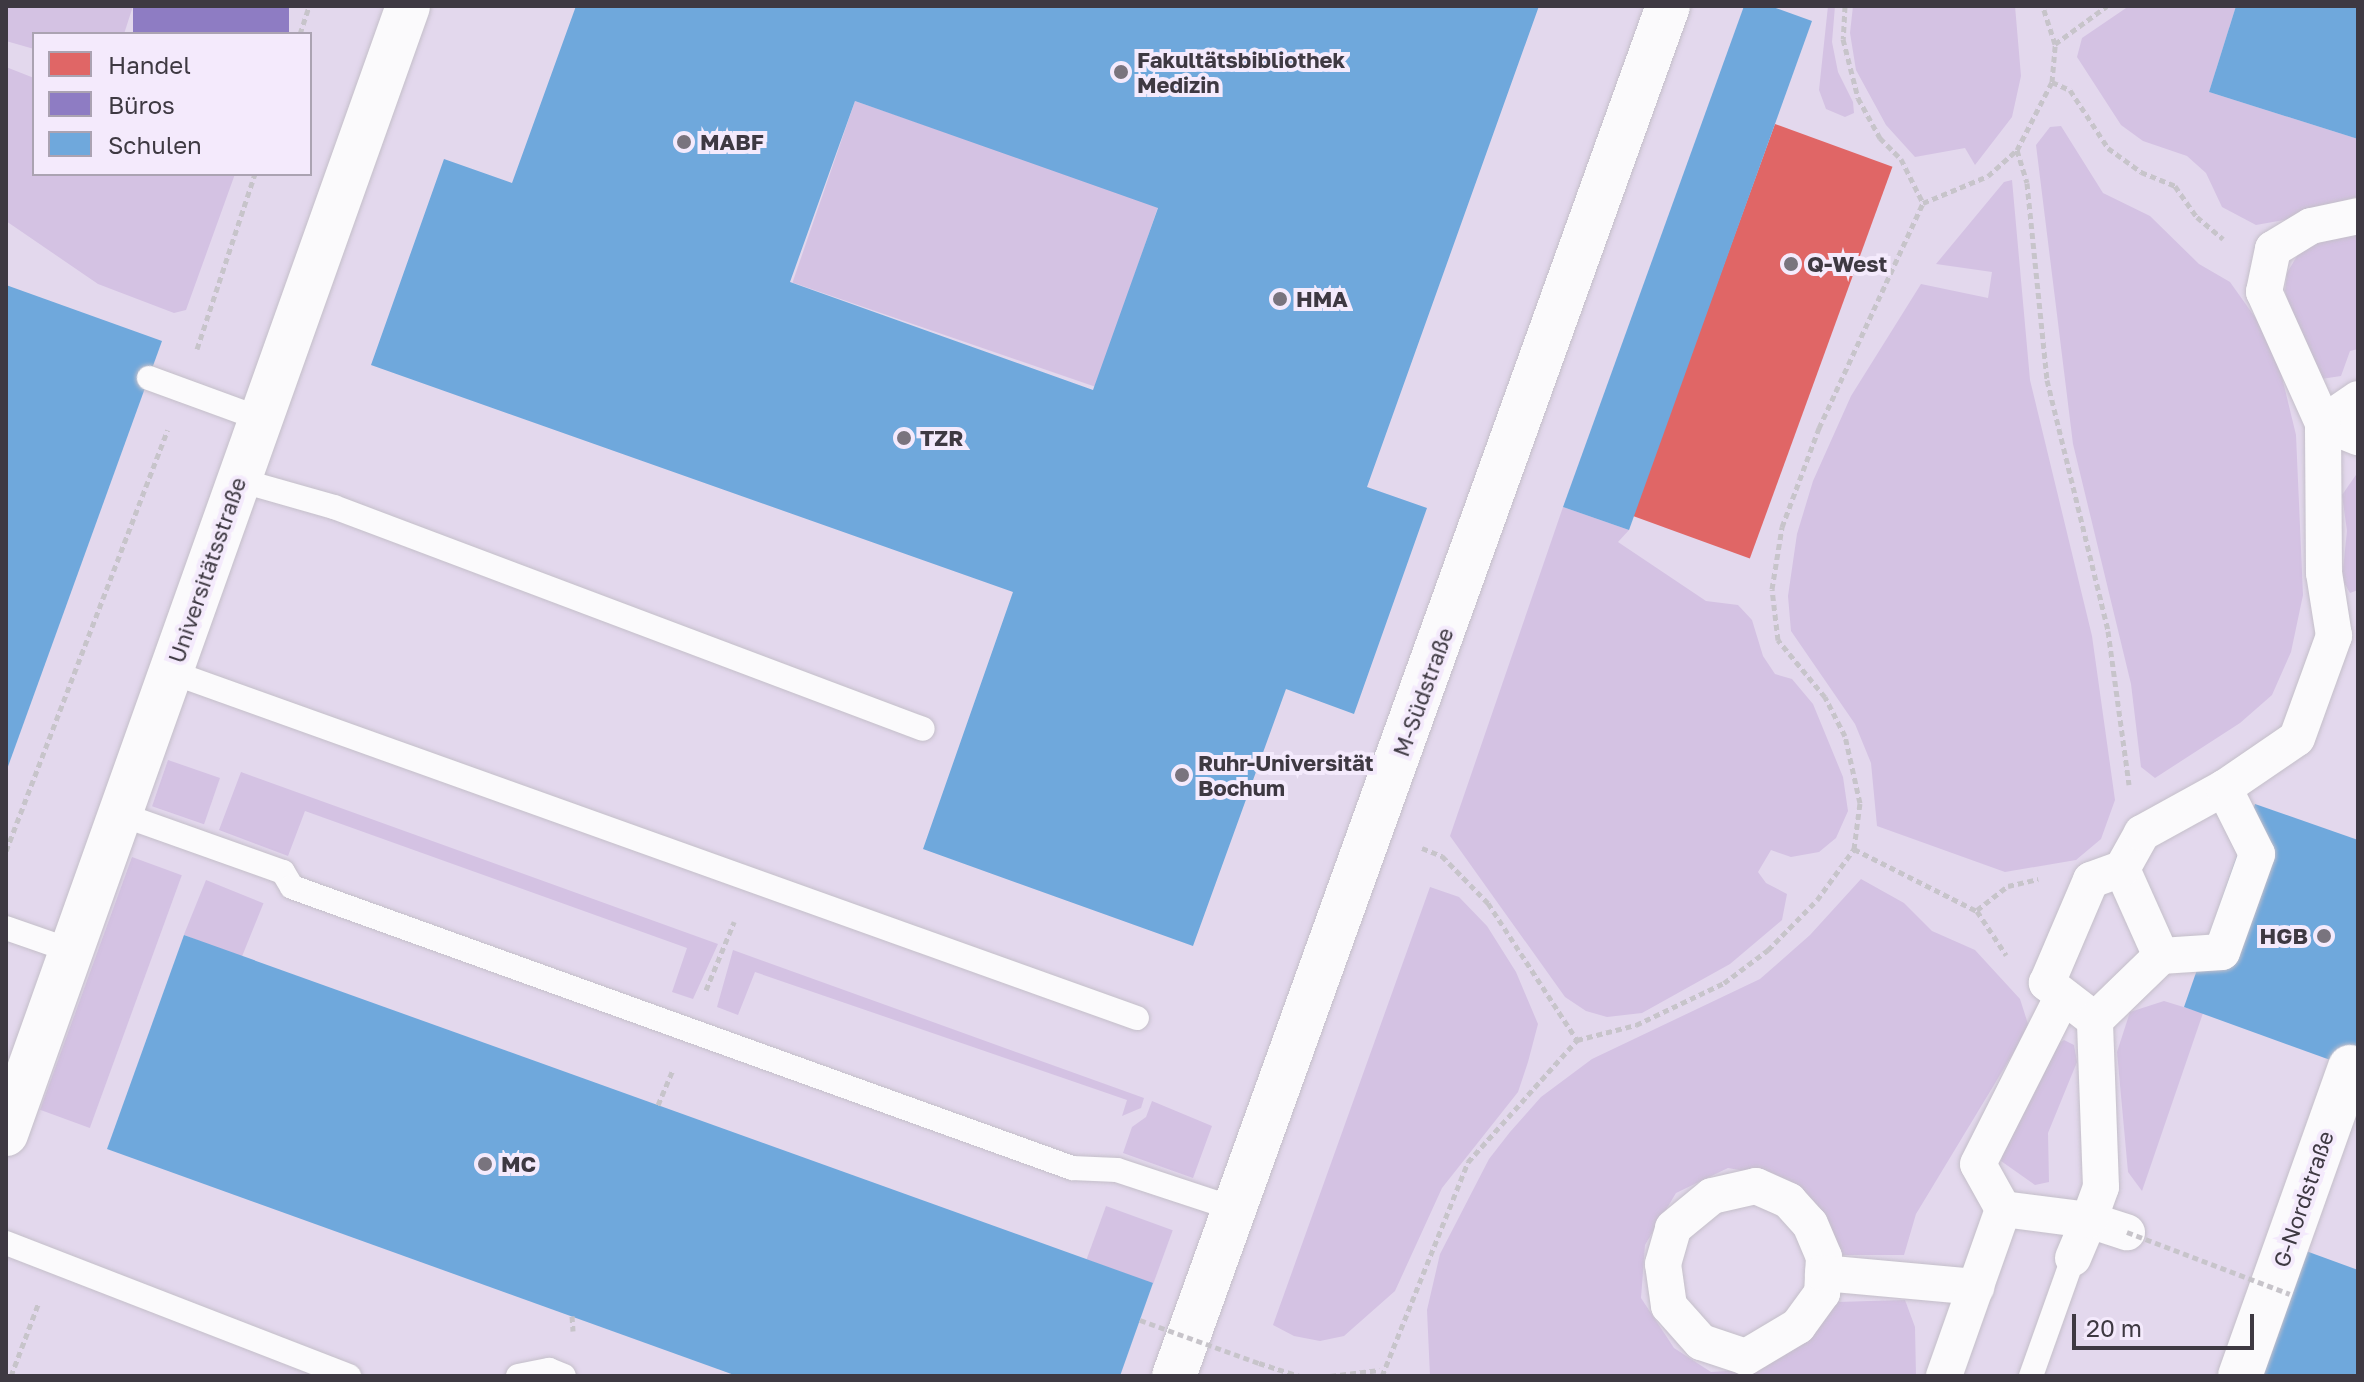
<!DOCTYPE html>
<meta charset="utf-8">
<style>
body{margin:0}
#map{position:relative;width:2364px;height:1382px;overflow:hidden;background:#e7e1ed;font-family:"Golos Text",sans-serif}
div>[style]{position:absolute}
[style*='--x']{left:calc(var(--x)*1px);top:calc(var(--y)*1px);width:calc(var(--w)*1px);rotate:calc(var(--a)*1deg)}
.built>*{inset:0;background:#e3d8ed}
.green>*{inset:0;background:#d4c2e3;transform-origin:0 0}
.shops>*{inset:0;background:#e06666;transform-origin:0 0}
.offices>*{inset:0;background:#8e7cc3;transform-origin:0 0}
.schools>*{inset:0;background:#6fa8dc}
.path>*{height:5px;margin-top:-2.5px;transform-origin:0;background:repeating-linear-gradient(90deg,#c7c4ca 0 6px,transparent 0 10px)}
.roads{filter:drop-shadow(0 0 2px #c4bfc9) drop-shadow(0 0 2px #c4bfc9)}
.service>*{height:24px;margin:-12px;padding:0 12px;transform-origin:12px;border-radius:12px;background:#fbfafc}
.pedestrian>*{height:36px;margin:-18px;padding:0 18px;transform-origin:18px;border-radius:18px;background:#fbfafc}
.minor>*{height:44px;margin:-22px;padding:0 22px;transform-origin:22px;border-radius:22px;background:#fbfafc}
.path-bridge>*{height:5px;margin-top:-2.5px;transform-origin:0;background:repeating-linear-gradient(90deg,#c7c4ca 0 6px,transparent 0 10px)}
.dots>*{width:22px;height:22px;translate:-50% -50%;box-sizing:border-box;border:4px solid #f4eafc;border-radius:50%}
span{translate:-50% -50%;white-space:nowrap;text-align:center;line-height:1.15;-webkit-text-stroke:8px #f4eafc;paint-order:stroke}
.poi-label{font-size:22px;color:#3e3942;font-weight:700}
.left{translate:0 -50%;text-align:left}
.right{translate:-100% -50%;text-align:right}
.street-label{font-size:22px;color:#3e3942}
.frame{position:absolute;inset:0;border:8px solid #3e3942;pointer-events:none}
.legend{position:absolute;left:32px;top:32px;width:280px;height:144px;box-sizing:border-box;background:#f4eafc;border:2px solid #aba3b2;margin:0;padding:10px 14px;list-style:none;font-size:24px;color:#3e3942}
.legend li{display:flex;align-items:center;gap:16px;height:40px}
.legend b{width:40px;border:2px solid #aba3b2}
.scale{position:absolute;left:2072px;top:1314px;width:182px;height:36px;box-sizing:border-box;border:4px solid #3e3942;border-top:0;padding-left:10px;font-size:24px;line-height:28px;white-space:nowrap;color:#3e3942;-webkit-text-stroke:6px #f4eafc;paint-order:stroke}
</style>
<div id="map">
<div class="built">
<div style="clip-path:polygon(evenodd,6px 6px,2358px 6px,2358px 1376px,6px 1376px,6px 6px,34px 34px,310px 34px,310px 174px,34px 174px,34px 34px)"></div>
</div>
<div class="green">
<div style="clip-path:polygon(6px 6px,133px 6px,124px 34px,34px 34px,34px 49px,6px 41px)"></div>
<div style="clip-path:polygon(1828px 6px,1835px 6px,1832px 42px,1838px 72px,1853px 102px,1854px 113px,1845px 117px,1826px 109px,1819px 90px)"></div>
<div style="clip-path:polygon(1853px 6px,2015px 6px,2021px 76px,2012px 117px,1975px 165px,1965px 148px,1915px 157px,1886px 125px,1856px 70px,1850px 33px)"></div>
<div style="clip-path:polygon(2129px 6px,2236px 6px,2209px 92px,2358px 139px,2358px 196px,2300px 217px,2256px 225px,2222px 207px,2206px 173px,2187px 156px,2143px 141px,2121px 125px,2077px 57px,2082px 38px)"></div>
<div style="clip-path:polygon(6px 67px,34px 78px,34px 174px,235px 174px,186px 310px,174px 313px,98px 284px,6px 221px)"></div>
<div style="left:855px;top:101px;width:321px;height:192px;rotate:19deg"></div>
<div style="clip-path:polygon(2061px 126px,2103px 193px,2150px 216px,2199px 264px,2230px 282px,2274px 344px,2296px 435px,2303px 595px,2291px 652px,2272px 695px,2240px 723px,2155px 778px,2141px 767px,2131px 684px,2073px 444px,2036px 145px,2050px 127px)"></div>
<div style="clip-path:polygon(2012px 180px,2030px 380px,2092px 636px,2115px 800px,2101px 839px,2076px 860px,2005px 872px,1877px 826px,1871px 763px,1855px 724px,1791px 631px,1788px 596px,1797px 534px,1813px 481px,1851px 396px,1921px 284px,1988px 298px,1992px 272px,1936px 264px,2004px 182px)"></div>
<div style="clip-path:polygon(2358px 224px,2358px 349px,2350px 351px,2341px 376px,2321px 379px,2296px 329px,2285px 291px,2287px 273px,2301px 249px)"></div>
<div style="clip-path:polygon(2358px 472px,2358px 590px,2350px 593px,2342px 579px,2347px 531px,2342px 495px)"></div>
<div style="clip-path:polygon(1563px 507px,1629px 530px,1618px 542px,1706px 601px,1738px 605px,1752px 620px,1763px 656px,1775px 674px,1792px 679px,1813px 704px,1843px 777px,1848px 811px,1836px 838px,1819px 852px,1791px 857px,1771px 850px,1758px 872px,1766px 883px,1787px 894px,1782px 920px,1730px 964px,1642px 1013px,1607px 1017px,1586px 1011px,1565px 997px,1450px 836px)"></div>
<div style="left:168px;top:760px;width:55px;height:49px;rotate:19deg"></div>
<div style="clip-path:polygon(241px 772px,718px 944px,693px 999px,672px 992px,687px 948px,305px 811px,288px 856px,219px 830px)"></div>
<div style="left:132px;top:857px;width:53px;height:269px;rotate:20deg"></div>
<div style="clip-path:polygon(1861px 879px,1904px 903px,1932px 931px,1975px 950px,2020px 999px,2029px 1027px,1916px 1214px,1904px 1255px,1840px 1255px,1773px 1176px,1728px 1168px,1676px 1193px,1645px 1245px,1641px 1298px,1674px 1348px,1711px 1372px,1757px 1369px,1810px 1340px,1837px 1302px,1905px 1300px,1915px 1327px,1916px 1376px,1430px 1376px,1427px 1310px,1440px 1254px,1489px 1159px,1510px 1132px,1541px 1097px,1592px 1059px,1760px 979px,1810px 935px)"></div>
<div style="left:206px;top:880px;width:62px;height:59px;rotate:22deg"></div>
<div style="clip-path:polygon(1430px 887px,1459px 897px,1487px 926px,1516px 972px,1538px 1024px,1528px 1062px,1518px 1092px,1442px 1188px,1395px 1291px,1344px 1336px,1320px 1341px,1294px 1336px,1273px 1325px)"></div>
<div style="clip-path:polygon(733px 950px,1144px 1098px,1141px 1108px,1122px 1116px,1127px 1100px,755px 972px,738px 1015px,717px 1007px)"></div>
<div style="clip-path:polygon(2164px 1001px,2203px 1013px,2142px 1191px,2128px 1172px,2117px 1052px,2130px 1012px)"></div>
<div style="clip-path:polygon(2064px 1040px,2074px 1045px,2077px 1062px,2048px 1133px,2049px 1182px,2035px 1185px,2001px 1161px,2005px 1143px,2053px 1047px)"></div>
<div style="clip-path:polygon(1152px 1101px,1212px 1126px,1193px 1178px,1123px 1153px,1132px 1127px,1146px 1117px)"></div>
<div style="left:1106px;top:1206px;width:71px;height:57px;rotate:20deg"></div>
</div>
<div class="shops">
<div style="left:1775px;top:124px;width:125px;height:417px;rotate:20deg"></div>
</div>
<div class="offices">
<div style="left:133px;top:6px;width:156px;height:29px"></div>
</div>
<div class="schools">
<div style="clip-path:polygon(evenodd,576px 6px,1539px 6px,1367px 487px,1427px 508px,1354px 714px,1286px 689px,1193px 946px,923px 849px,1013px 592px,371px 365px,444px 159px,512px 183px,576px 6px,855px 101px,1158px 208px,1093px 390px,790px 282px,855px 101px)"></div>
<div style="clip-path:polygon(1744px 6px,1770px 6px,1812px 21px,1629px 530px,1563px 507px)"></div>
<div style="clip-path:polygon(2236px 6px,2358px 6px,2358px 139px,2209px 92px)"></div>
<div style="clip-path:polygon(6px 285px,162px 341px,6px 772px)"></div>
<div style="clip-path:polygon(2255px 804px,2358px 840px,2358px 1070px,2184px 1007px)"></div>
<div style="clip-path:polygon(184px 935px,1153px 1283px,1120px 1376px,737px 1376px,107px 1149px)"></div>
<div style="clip-path:polygon(2306px 1251px,2358px 1270px,2358px 1376px,2260px 1376px)"></div>
</div>
<div class="path">
<div style="--x:1845;--y:6;--w:33;--a:93"></div>
<div style="--x:1843;--y:39;--w:61;--a:75.7"></div>
<div style="--x:1858;--y:98;--w:46;--a:61.2"></div>
<div style="--x:1880;--y:138;--w:30;--a:45"></div>
<div style="--x:1901;--y:159;--w:49;--a:63.4"></div>
<div style="--x:300;--y:34;--w:29;--a:-72"></div>
<div style="--x:2055;--y:44;--w:64;--a:-36.2"></div>
<div style="--x:2052;--y:82;--w:20;--a:24"></div>
<div style="--x:2070;--y:90;--w:69;--a:56.8"></div>
<div style="--x:2108;--y:148;--w:41;--a:36"></div>
<div style="--x:2141;--y:172;--w:37;--a:22"></div>
<div style="--x:2175;--y:186;--w:38;--a:55"></div>
<div style="--x:2197;--y:217;--w:34;--a:40"></div>
<div style="--x:2017;--y:150;--w:34;--a:73"></div>
<div style="--x:2027;--y:183;--w:198;--a:84.2"></div>
<div style="--x:2047;--y:380;--w:258;--a:76.3"></div>
<div style="--x:2108;--y:631;--w:155;--a:82.2"></div>
<div style="--x:197;--y:349;--w:184;--a:-71.7"></div>
<div style="--x:1422;--y:848;--w:22;--a:22"></div>
<div style="--x:1442;--y:856;--w:66;--a:45.6"></div>
<div style="--x:1488;--y:903;--w:163;--a:57"></div>
<div style="--x:1854;--y:849;--w:138;--a:26.8"></div>
<div style="--x:1977;--y:911;--w:53;--a:56.6"></div>
<div style="--x:6;--y:851;--w:451;--a:-69"></div>
<div style="--x:1977;--y:910;--w:39;--a:-38"></div>
<div style="--x:2008;--y:886;--w:31;--a:-13"></div>
<div style="--x:706;--y:990;--w:74;--a:-67.6"></div>
<div style="--x:658;--y:1105;--w:39;--a:-67"></div>
<div style="--x:572;--y:1316;--w:15;--a:86"></div>
<div style="--x:1259;--y:1363;--w:42;--a:18"></div>
<div style="--x:11;--y:1376;--w:79;--a:-69.3"></div>
<div style="--x:1330;--y:1376;--w:50;--a:-6.8"></div>
<div style="--x:1382;--y:1376;--w:231;--a:-68.1"></div>
<div style="--x:1468;--y:1162;--w:164;--a:-48.2"></div>
<div style="--x:1577;--y:1040;--w:61;--a:-14.3"></div>
<div style="--x:1636;--y:1025;--w:98;--a:-25.5"></div>
<div style="--x:1724;--y:983;--w:55;--a:-36.9"></div>
<div style="--x:1768;--y:950;--w:70;--a:-45.6"></div>
<div style="--x:1817;--y:900;--w:63;--a:-54"></div>
<div style="--x:1854;--y:849;--w:46;--a:-82.6"></div>
<div style="--x:1860;--y:803;--w:69;--a:-102.6"></div>
<div style="--x:1845;--y:736;--w:44;--a:-117.1"></div>
<div style="--x:1825;--y:697;--w:74;--a:-129.5"></div>
<div style="--x:1778;--y:640;--w:51;--a:-96.7"></div>
<div style="--x:1772;--y:589;--w:63;--a:-80.8"></div>
<div style="--x:1782;--y:527;--w:106;--a:-69.5"></div>
<div style="--x:1819;--y:428;--w:248;--a:-65.2"></div>
<div style="--x:1923;--y:203;--w:70;--a:-22.6"></div>
<div style="--x:1988;--y:176;--w:39;--a:-42"></div>
<div style="--x:2017;--y:150;--w:76;--a:-62.8"></div>
<div style="--x:2052;--y:82;--w:38;--a:-85"></div>
<div style="--x:2055;--y:44;--w:40;--a:-108"></div>
</div>
<div class="roads">
<div class="service">
<div style="--x:149;--y:378;--w:119;--a:20.1"></div>
<div style="--x:239;--y:480;--w:99;--a:15.9"></div>
<div style="--x:334;--y:507;--w:629;--a:20.65"></div>
<div style="--x:171;--y:672;--w:1026;--a:19.71"></div>
<div style="--x:120;--y:814;--w:173;--a:19.6"></div>
<div style="--x:283;--y:872;--w:17;--a:59"></div>
<div style="--x:292;--y:887;--w:829;--a:19.81"></div>
<div style="--x:1072;--y:1168;--w:45;--a:2.5"></div>
<div style="--x:1117;--y:1170;--w:124;--a:18.3"></div>
<div style="--x:6;--y:928;--w:70;--a:19.2"></div>
<div style="--x:6;--y:1243;--w:368;--a:21.2"></div>
<div style="--x:518;--y:1376;--w:32;--a:-11"></div>
<div style="--x:549;--y:1370;--w:16;--a:22"></div>
<div style="--x:2031;--y:1376;--w:125;--a:-70.4"></div>
</div>
<div class="pedestrian">
<div style="--x:2358;--y:399;--w:42;--a:145.6"></div>
<div style="--x:2323;--y:423;--w:38;--a:22"></div>
<div style="--x:2122;--y:869;--w:95;--a:65.9"></div>
<div style="--x:2095;--y:1020;--w:61;--a:-142.4"></div>
<div style="--x:2047;--y:983;--w:112;--a:-66.9"></div>
<div style="--x:2091;--y:880;--w:33;--a:-20"></div>
<div style="--x:2122;--y:869;--w:41;--a:-60.9"></div>
<div style="--x:2142;--y:833;--w:94;--a:-28.8"></div>
<div style="--x:1756;--y:1186;--w:36;--a:24"></div>
<div style="--x:1789;--y:1201;--w:31;--a:48"></div>
<div style="--x:1810;--y:1224;--w:36;--a:67"></div>
<div style="--x:1824;--y:1257;--w:36;--a:93"></div>
<div style="--x:1822;--y:1293;--w:41;--a:126"></div>
<div style="--x:1798;--y:1326;--w:61;--a:149.2"></div>
<div style="--x:1746;--y:1357;--w:47;--a:-161.6"></div>
<div style="--x:1701;--y:1342;--w:48;--a:-131.6"></div>
<div style="--x:1669;--y:1306;--w:42;--a:-98.1"></div>
<div style="--x:1663;--y:1264;--w:37;--a:-74"></div>
<div style="--x:1673;--y:1228;--w:50;--a:-39.4"></div>
<div style="--x:1712;--y:1196;--w:45;--a:-12.8"></div>
<div style="--x:2003;--y:1209;--w:51;--a:-119.1"></div>
<div style="--x:1978;--y:1164;--w:188;--a:-63.2"></div>
<div style="--x:2073;--y:1258;--w:41;--a:-67.2"></div>
<div style="--x:2089;--y:1220;--w:40;--a:18"></div>
<div style="--x:1823;--y:1273;--w:154;--a:5.2"></div>
<div style="--x:1944;--y:1376;--w:177;--a:-70.5"></div>
<div style="--x:2003;--y:1209;--w:87;--a:7.3"></div>
<div style="--x:2089;--y:1220;--w:35;--a:-70"></div>
<div style="--x:2101;--y:1187;--w:167;--a:-92.1"></div>
<div style="--x:2095;--y:1020;--w:92;--a:-44.1"></div>
<div style="--x:2161;--y:956;--w:61;--a:-3.8"></div>
<div style="--x:2222;--y:952;--w:104;--a:-70.3"></div>
<div style="--x:2257;--y:854;--w:74;--a:-116.6"></div>
<div style="--x:2224;--y:788;--w:88;--a:-34.4"></div>
<div style="--x:2297;--y:738;--w:109;--a:-70.1"></div>
<div style="--x:2334;--y:636;--w:64;--a:-99"></div>
<div style="--x:2324;--y:573;--w:150;--a:-90.4"></div>
<div style="--x:2323;--y:423;--w:144;--a:-114.2"></div>
<div style="--x:2264;--y:292;--w:44;--a:-78.2"></div>
<div style="--x:2273;--y:249;--w:44;--a:-31.2"></div>
<div style="--x:2311;--y:226;--w:48;--a:-12"></div>
</div>
<div class="minor">
<div style="--x:6;--y:1134;--w:1197;--a:-70.38"></div>
<div style="--x:1174;--y:1376;--w:1456;--a:-70.17"></div>
<div style="--x:2240;--y:1376;--w:328;--a:-70.4"></div>
</div>
</div>
<div class="path-bridge">
<div style="--x:2127;--y:1232;--w:174;--a:20.8"></div>
<div style="--x:1140;--y:1320;--w:127;--a:19.9"></div>
</div>
<div class="dots">
<div style="left:1121px;top:72px;background:#79747e"></div>
<div style="left:684px;top:142px;background:#79747e"></div>
<div style="left:1791px;top:264px;background:#79747e"></div>
<div style="left:1280px;top:299px;background:#79747e"></div>
<div style="left:904px;top:438px;background:#79747e"></div>
<div style="left:1182px;top:775px;background:#79747e"></div>
<div style="left:2324px;top:936px;background:#79747e"></div>
<div style="left:485px;top:1164px;background:#79747e"></div>
</div>
<div class="poi-label">
<span class="left" style="left:1137px;top:72px">Fakultätsbibliothek<br>Medizin</span>
<span class="left" style="left:700px;top:142px">MABF</span>
<span class="left" style="left:1807px;top:264px">Q-West</span>
<span class="left" style="left:1296px;top:299px">HMA</span>
<span class="left" style="left:920px;top:438px">TZR</span>
<span class="left" style="left:1198px;top:775px">Ruhr-Universität<br>Bochum</span>
<span class="right" style="left:2308px;top:936px">HGB</span>
<span class="left" style="left:501px;top:1164px">MC</span>
</div>
<div class="street-label">
<span style="left:207px;top:570px;rotate:-71deg">Universitätsstraße</span>
<span style="left:1423px;top:692px;rotate:-70deg">M-Südstraße</span>
<span style="left:2303px;top:1199px;rotate:-71deg">G-Nordstraße</span>
</div>
<div class="frame"></div>
<ul class="legend">
<li><b style="height:22px;background:#e06666"></b>Handel</li>
<li><b style="height:22px;background:#8e7cc3"></b>Büros</li>
<li><b style="height:22px;background:#6fa8dc"></b>Schulen</li>
</ul>
<div class="scale">20 m</div>
</div>
